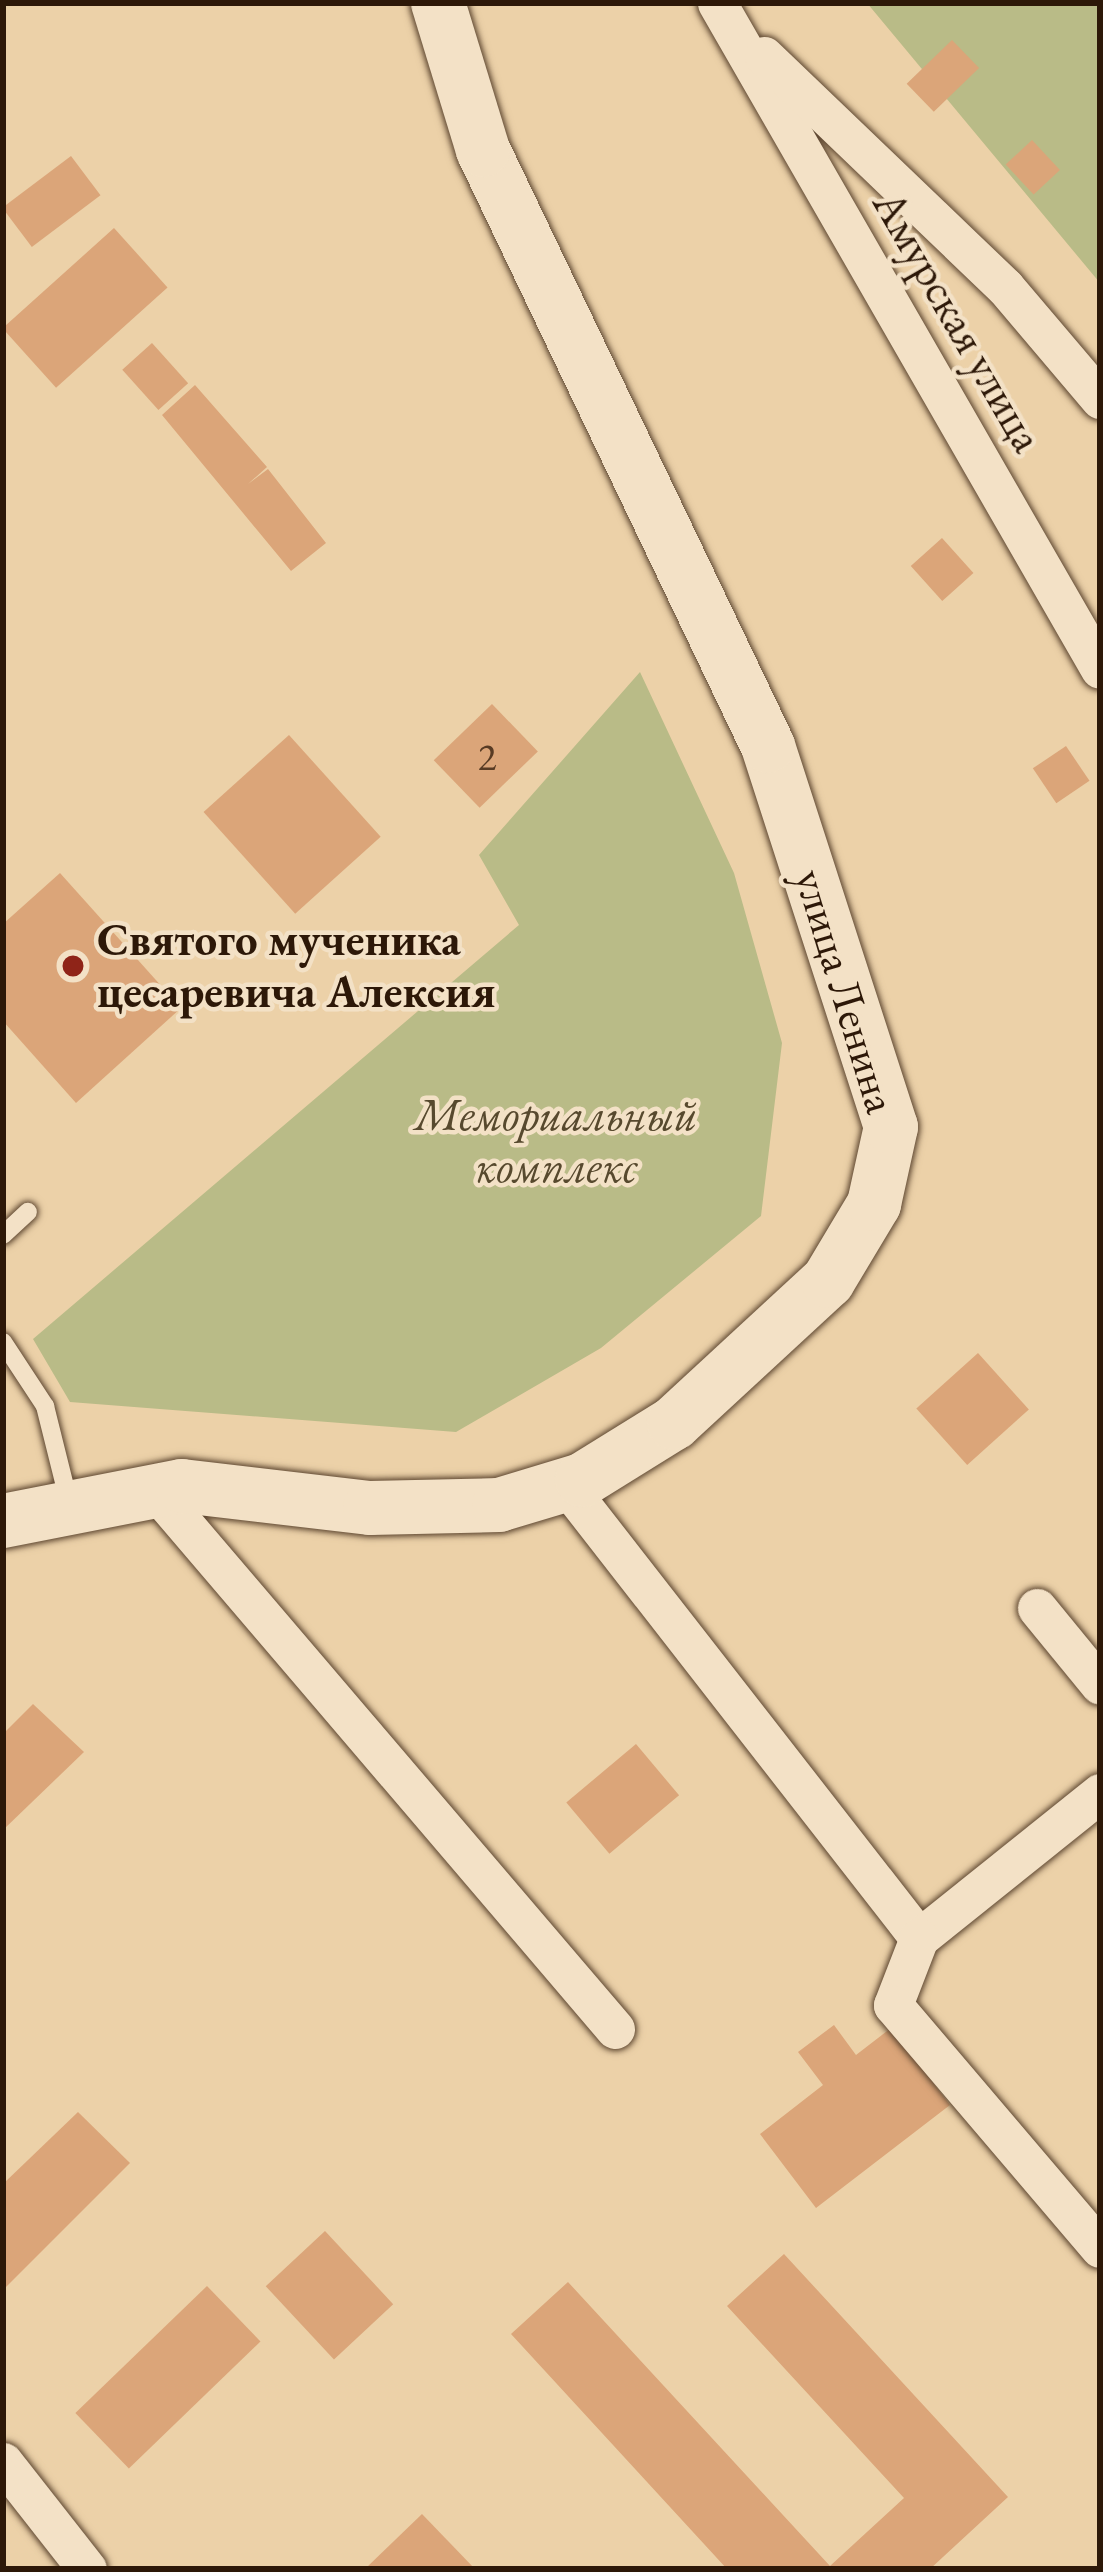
<!DOCTYPE html>
<meta charset="utf-8">
<style>
body{margin:0}
#map{position:relative;width:1103px;height:2572px;overflow:hidden;background:#ecd1a8;font-family:"EB Garamond",serif}
div>[style]{position:absolute}
[style*='--x']{left:calc(var(--x)*1px);top:calc(var(--y)*1px);width:calc(var(--w)*1px);rotate:calc(var(--a)*1deg)}
.green>*{inset:0;background:#b9bb87}
.building>*{inset:0;background:#dba579;transform-origin:0 0}
.roads{filter:drop-shadow(0 0 3px #5d4630) drop-shadow(0 0 3px #5d4630)}
.lane>*{height:18px;margin:-9px;padding:0 9px;transform-origin:9px;border-radius:9px;background:#f3e1c6}
.street>*{height:39px;margin:-19.5px;padding:0 19.5px;transform-origin:19.5px;border-radius:19.5px;background:#f3e1c6}
.secondary>*{height:54px;margin:-27px;padding:0 27px;transform-origin:27px;border-radius:27px;background:#f3e1c6}
.dots>*{width:33px;height:33px;translate:-50% -50%;box-sizing:border-box;border:6px solid #f3e1c6;border-radius:50%}
span{translate:-50% -50%;white-space:nowrap;text-align:center;line-height:1.15;-webkit-text-stroke:9px #f3e1c6;paint-order:stroke}
.number-label{font-size:39px;color:#583b24}
.number-label span{-webkit-text-stroke-width:0}
.street-label{font-size:45px;color:#2d1808}
.poi-label{font-size:45px;color:#2d1808;font-weight:700}
.left{translate:0 -50%;text-align:left}
.park-label{font-size:45px;color:#57492e;font-style:italic}
.frame{position:absolute;inset:0;border:6px solid #2d1808;pointer-events:none}
</style>
<div id="map">
<div class="green">
<div style="clip-path:polygon(867px 3px,1100px 3px,1100px 284px,1100px 283px)"></div>
<div style="clip-path:polygon(640px 672px,734px 873px,782px 1043px,761px 1216px,601px 1348px,456px 1432px,70px 1402px,33px 1339px,519px 925px,479px 855px)"></div>
</div>
<div class="building">
<div style="left:952px;top:40px;width:39px;height:63px;rotate:46deg"></div>
<div style="left:1032px;top:140px;width:41px;height:36px;rotate:47deg"></div>
<div style="left:71px;top:156px;width:49px;height:86px;rotate:53deg"></div>
<div style="left:114px;top:228px;width:80px;height:150px;rotate:48deg"></div>
<div style="left:152px;top:343px;width:54px;height:40px;rotate:48deg"></div>
<div style="clip-path:polygon(195px 385px,267px 467px,248px 484px,268px 469px,326px 543px,291px 571px,162px 415px)"></div>
<div style="left:942px;top:538px;width:47px;height:42px;rotate:48deg"></div>
<div style="left:492px;top:704px;width:66px;height:81px;rotate:46deg"></div>
<div style="left:289px;top:735px;width:137px;height:115px;rotate:48deg"></div>
<div style="left:1066px;top:746px;width:42px;height:40px;rotate:56deg"></div>
<div style="clip-path:polygon(60px 873px,181px 1008px,76px 1103px,3px 1021px,3px 924px)"></div>
<div style="left:978px;top:1353px;width:76px;height:83px;rotate:48deg"></div>
<div style="clip-path:polygon(33px 1704px,84px 1752px,3px 1830px,3px 1734px)"></div>
<div style="left:636px;top:1744px;width:67px;height:91px;rotate:50deg"></div>
<div style="clip-path:polygon(834px 2025px,856px 2055px,891px 2028px,950px 2105px,816px 2208px,760px 2134px,823px 2085px,798px 2052px)"></div>
<div style="clip-path:polygon(78px 2112px,130px 2163px,3px 2290px,3px 2184px)"></div>
<div style="left:325px;top:2231px;width:100px;height:81px;rotate:47deg"></div>
<div style="clip-path:polygon(784px 2254px,1008px 2497px,930px 2569px,727px 2569px,511px 2334px,568px 2282px,830px 2566px,904px 2498px,727px 2306px)"></div>
<div style="left:207px;top:2286px;width:77px;height:183px;rotate:46deg"></div>
<div style="clip-path:polygon(422px 2514px,475px 2569px,369px 2569px,367px 2567px)"></div>
</div>
<div class="roads">
<div class="lane">
<div style="--x:3;--y:1235;--w:34;--a:-43"></div>
<div style="--x:3;--y:1342;--w:77;--a:56.7"></div>
<div style="--x:45;--y:1406;--w:99;--a:76"></div>
</div>
<div class="street">
<div style="--x:717;--y:3;--w:768;--a:60.1"></div>
<div style="--x:764;--y:56;--w:334;--a:43.8"></div>
<div style="--x:1005;--y:287;--w:147;--a:49.7"></div>
<div style="--x:566;--y:1485;--w:574;--a:52.07"></div>
<div style="--x:919;--y:1938;--w:232;--a:-38.7"></div>
<div style="--x:154;--y:1489;--w:710;--a:49.51"></div>
<div style="--x:1037;--y:1608;--w:99;--a:50.7"></div>
<div style="--x:919;--y:1938;--w:72;--a:111.2"></div>
<div style="--x:893;--y:2005;--w:319;--a:49.6"></div>
<div style="--x:3;--y:2462;--w:136;--a:51.9"></div>
</div>
<div class="secondary">
<div style="--x:3;--y:1521;--w:182;--a:-11.1"></div>
<div style="--x:182;--y:1486;--w:189;--a:6.7"></div>
<div style="--x:370;--y:1508;--w:129;--a:-1.3"></div>
<div style="--x:499;--y:1505;--w:87;--a:-16.8"></div>
<div style="--x:582;--y:1480;--w:108;--a:-31.8"></div>
<div style="--x:674;--y:1423;--w:209;--a:-42.7"></div>
<div style="--x:828;--y:1281;--w:90;--a:-59.1"></div>
<div style="--x:874;--y:1204;--w:79;--a:-77.6"></div>
<div style="--x:891;--y:1127;--w:400;--a:-107.9"></div>
<div style="--x:768;--y:746;--w:661;--a:-115.56"></div>
<div style="--x:483;--y:150;--w:154;--a:-107"></div>
</div>
</div>
<div class="dots">
<div style="left:73px;top:966px;background:#8f2418"></div>
</div>
<div class="number-label">
<span style="left:487px;top:757px">2</span>
</div>
<div class="street-label">
<span style="left:958px;top:321px;rotate:60deg">Амурская улица</span>
<span style="left:846px;top:991px;rotate:73deg">улица Ленина</span>
</div>
<div class="poi-label">
<span class="left" style="left:97px;top:966px">Святого мученика<br>цесаревича Алексия</span>
</div>
<div class="park-label">
<span style="left:556px;top:1141px">Мемориальный<br>комплекс</span>
</div>
<div class="frame"></div>
</div>
